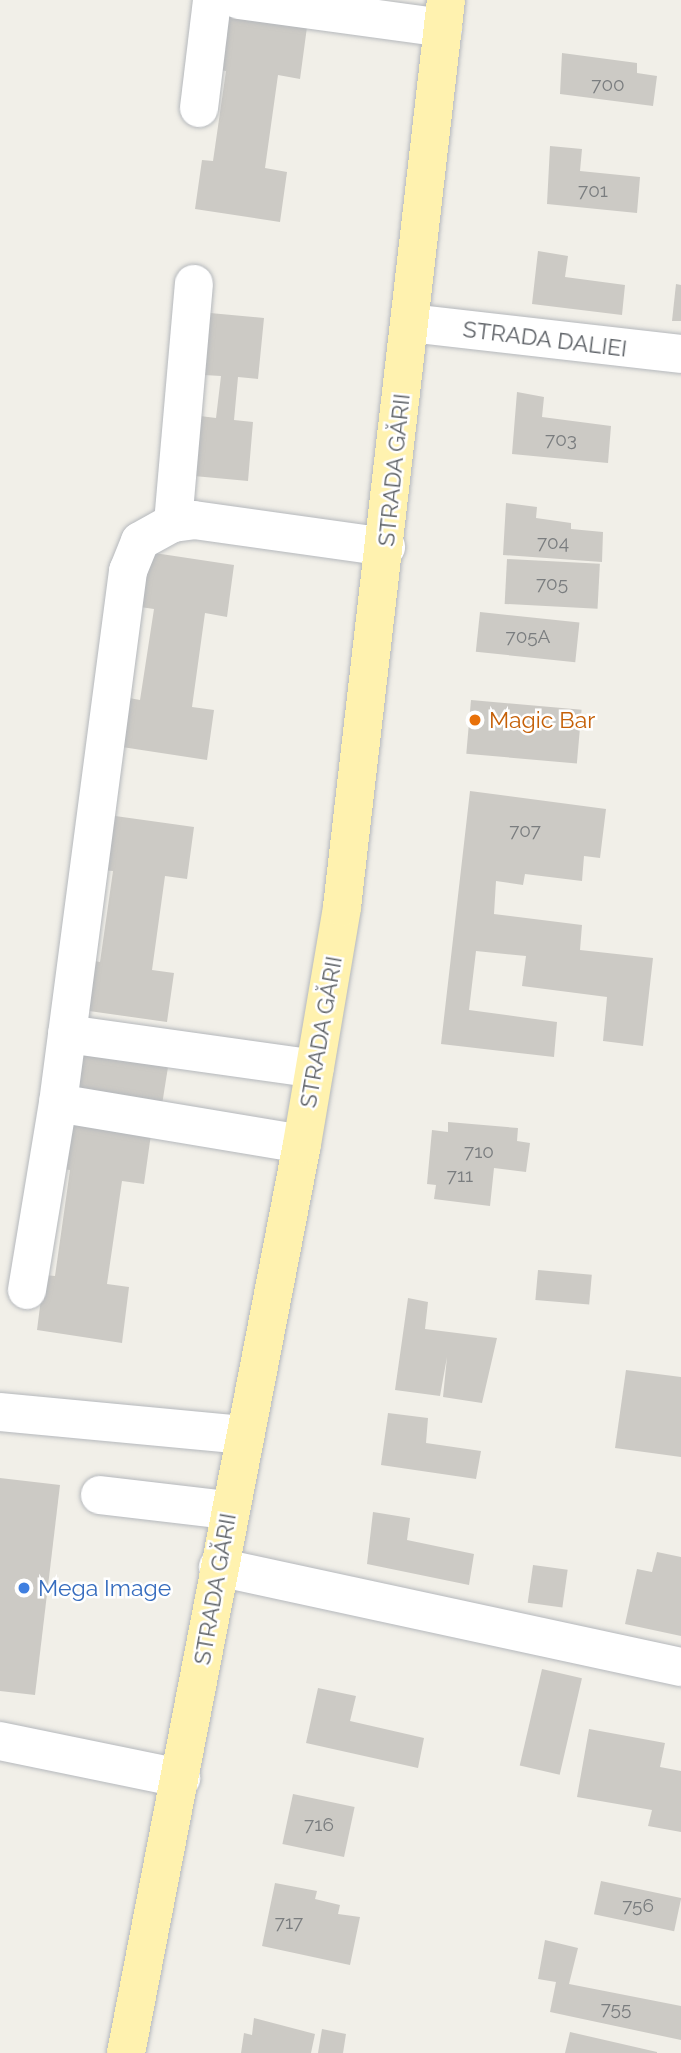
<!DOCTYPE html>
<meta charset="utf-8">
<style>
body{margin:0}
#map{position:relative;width:681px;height:2053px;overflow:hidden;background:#f1efe8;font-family:Raleway,sans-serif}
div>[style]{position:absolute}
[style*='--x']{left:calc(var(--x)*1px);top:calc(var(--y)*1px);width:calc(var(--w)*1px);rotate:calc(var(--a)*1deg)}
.building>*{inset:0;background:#cccac5;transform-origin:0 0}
.roads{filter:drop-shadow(0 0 2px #b5b8bc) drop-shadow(0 0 2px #b5b8bc)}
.minor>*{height:38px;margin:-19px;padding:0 19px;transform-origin:19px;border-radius:19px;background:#fff}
.major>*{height:38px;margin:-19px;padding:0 19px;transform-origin:19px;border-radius:19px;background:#fff2af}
.dots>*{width:19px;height:19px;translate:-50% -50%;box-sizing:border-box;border:4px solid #fff;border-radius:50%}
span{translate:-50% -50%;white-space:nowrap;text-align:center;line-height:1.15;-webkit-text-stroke:5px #fff;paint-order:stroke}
.number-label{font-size:19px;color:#7a7d7f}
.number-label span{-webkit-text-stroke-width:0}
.street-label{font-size:23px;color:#5f6368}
.food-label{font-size:23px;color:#c56008}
.left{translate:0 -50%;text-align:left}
.shop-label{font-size:23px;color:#366cbe}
</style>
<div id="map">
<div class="building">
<div style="clip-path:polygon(221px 14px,307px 27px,300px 79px,278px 75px,265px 168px,287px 172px,280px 222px,195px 209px,202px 160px,213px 161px,226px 71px,213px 69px)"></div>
<div style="clip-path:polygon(562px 53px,637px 63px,637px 73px,657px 76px,653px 106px,560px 94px)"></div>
<div style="clip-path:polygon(550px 146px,582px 149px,580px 171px,640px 177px,637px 213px,547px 204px)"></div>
<div style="clip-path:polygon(538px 251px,568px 256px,565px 277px,625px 285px,622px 315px,532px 304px)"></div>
<div style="clip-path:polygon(676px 284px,681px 285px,681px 321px,672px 321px)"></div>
<div style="clip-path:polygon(210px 313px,264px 318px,258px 379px,238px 377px,234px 420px,253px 422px,248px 481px,194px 476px,200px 416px,216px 418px,221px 376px,204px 375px)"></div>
<div style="clip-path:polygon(517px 392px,544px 397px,542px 417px,611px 426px,608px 463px,512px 454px)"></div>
<div style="clip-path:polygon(506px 503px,537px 507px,536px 518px,571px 523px,571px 529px,603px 532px,602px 562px,503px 555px)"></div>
<div style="clip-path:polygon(148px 552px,234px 565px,227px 617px,205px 613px,192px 707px,214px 710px,207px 760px,122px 747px,129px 698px,140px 700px,154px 609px,140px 607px)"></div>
<div style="left:507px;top:559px;width:93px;height:45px;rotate:3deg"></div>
<div style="left:480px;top:612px;width:100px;height:40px;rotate:6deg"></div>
<div style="left:471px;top:700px;width:111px;height:54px;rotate:5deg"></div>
<div style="clip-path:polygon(470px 791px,606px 809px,600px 858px,584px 856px,582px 881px,525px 874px,523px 885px,496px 881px,494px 914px,582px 925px,580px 950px,653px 958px,643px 1046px,603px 1041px,607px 997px,522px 986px,526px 956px,476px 951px,469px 1010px,557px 1022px,554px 1057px,441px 1044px)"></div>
<div style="clip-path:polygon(108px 815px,194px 827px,187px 879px,165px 876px,152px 970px,174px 973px,167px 1022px,82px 1010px,89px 960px,100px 962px,113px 871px,100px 870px)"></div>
<div style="left:84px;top:1054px;width:85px;height:36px;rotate:9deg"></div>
<div style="clip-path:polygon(67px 1115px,152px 1127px,144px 1184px,122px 1181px,107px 1284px,129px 1287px,122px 1343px,37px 1330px,44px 1275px,55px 1276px,70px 1170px,61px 1169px)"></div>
<div style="clip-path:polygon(448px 1122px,518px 1128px,517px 1141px,530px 1143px,526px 1172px,494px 1168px,490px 1206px,434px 1199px,436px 1185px,427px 1184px,432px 1130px,448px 1132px)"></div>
<div style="left:538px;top:1270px;width:54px;height:30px;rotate:5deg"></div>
<div style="clip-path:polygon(408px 1298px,428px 1302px,425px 1329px,497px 1338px,482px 1403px,443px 1397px,447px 1357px,440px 1396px,395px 1390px)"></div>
<div style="clip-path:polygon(626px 1370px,681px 1377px,681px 1457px,615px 1448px)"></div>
<div style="clip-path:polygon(388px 1413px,428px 1418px,426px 1443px,481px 1451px,476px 1479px,381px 1465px)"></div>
<div style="clip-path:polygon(0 1478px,60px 1485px,35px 1695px,0 1691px)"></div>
<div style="clip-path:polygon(373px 1512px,410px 1518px,407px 1540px,474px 1554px,469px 1585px,367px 1564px)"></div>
<div style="clip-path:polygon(657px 1552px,681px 1557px,681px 1636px,625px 1624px,637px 1569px,652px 1572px)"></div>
<div style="left:533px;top:1565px;width:35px;height:38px;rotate:8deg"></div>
<div style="left:542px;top:1669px;width:41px;height:99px;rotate:13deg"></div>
<div style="clip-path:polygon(318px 1688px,356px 1696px,350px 1721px,424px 1738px,418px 1768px,306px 1743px)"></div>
<div style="clip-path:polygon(589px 1729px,665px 1743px,660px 1767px,681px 1771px,681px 1832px,648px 1826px,652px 1810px,577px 1797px)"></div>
<div style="left:293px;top:1794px;width:63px;height:51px;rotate:12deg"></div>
<div style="left:601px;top:1881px;width:82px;height:34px;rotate:12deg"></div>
<div style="clip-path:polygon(275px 1883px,317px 1891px,315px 1899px,340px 1905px,338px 1914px,360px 1917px,350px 1965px,262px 1946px)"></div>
<div style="clip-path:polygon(545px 1940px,578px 1948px,569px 1984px,681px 2006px,681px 2040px,550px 2012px,556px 1982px,538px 1979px)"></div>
<div style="clip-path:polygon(254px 2018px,315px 2034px,311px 2053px,241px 2053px,244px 2033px,252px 2035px)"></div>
<div style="clip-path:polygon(322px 2029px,346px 2034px,343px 2053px,318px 2053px)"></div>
<div style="clip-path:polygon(570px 2032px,657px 2052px,657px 2053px,565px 2053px)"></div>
</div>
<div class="roads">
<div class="minor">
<div style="--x:239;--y:0;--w:206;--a:7.8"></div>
<div style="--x:199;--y:108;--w:109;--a:-83.1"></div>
<div style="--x:410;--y:323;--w:273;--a:6.5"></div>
<div style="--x:173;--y:523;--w:240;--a:-85"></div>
<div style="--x:67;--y:1034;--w:250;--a:8"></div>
<div style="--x:302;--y:1144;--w:247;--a:-170.5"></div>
<div style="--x:58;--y:1103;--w:537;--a:-82.5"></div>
<div style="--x:128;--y:571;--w:32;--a:-68"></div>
<div style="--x:140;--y:541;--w:38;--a:-29"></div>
<div style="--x:173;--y:523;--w:21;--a:-8"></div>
<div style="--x:194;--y:520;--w:194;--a:8"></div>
<div style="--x:27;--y:1290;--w:190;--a:-80.6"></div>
<div style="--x:0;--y:1412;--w:243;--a:5.4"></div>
<div style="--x:100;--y:1495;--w:129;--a:6.7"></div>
<div style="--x:218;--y:1567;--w:474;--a:12.2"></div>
<div style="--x:0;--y:1741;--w:185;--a:11.6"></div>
</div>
<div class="major">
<div style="--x:126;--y:2053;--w:926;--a:-79.04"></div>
<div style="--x:302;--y:1144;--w:240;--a:-80.4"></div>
<div style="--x:342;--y:907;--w:913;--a:-83.46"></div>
</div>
</div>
<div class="dots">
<div style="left:475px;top:720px;background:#e8710a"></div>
<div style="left:24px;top:1588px;background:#3f7fe0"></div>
</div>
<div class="number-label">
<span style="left:608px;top:85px">700</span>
<span style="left:593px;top:191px">701</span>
<span style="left:561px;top:440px">703</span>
<span style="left:553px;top:543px">704</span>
<span style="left:552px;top:584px">705</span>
<span style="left:528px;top:637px">705A</span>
<span style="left:525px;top:831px">707</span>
<span style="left:479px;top:1152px">710</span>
<span style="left:460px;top:1176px">711</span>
<span style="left:319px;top:1825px">716</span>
<span style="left:638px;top:1906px">756</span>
<span style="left:289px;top:1923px">717</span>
<span style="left:616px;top:2009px">755</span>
</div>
<div class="street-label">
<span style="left:545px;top:339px;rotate:7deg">STRADA DALIEI</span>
<span style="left:394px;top:470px;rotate:-84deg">STRADA GĂRII</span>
<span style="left:321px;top:1032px;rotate:-80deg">STRADA GĂRII</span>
<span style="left:215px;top:1589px;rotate:-80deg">STRADA GĂRII</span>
</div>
<div class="food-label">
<span class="left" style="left:489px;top:720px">Magic Bar</span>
</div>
<div class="shop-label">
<span class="left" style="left:38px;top:1588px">Mega Image</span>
</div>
</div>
